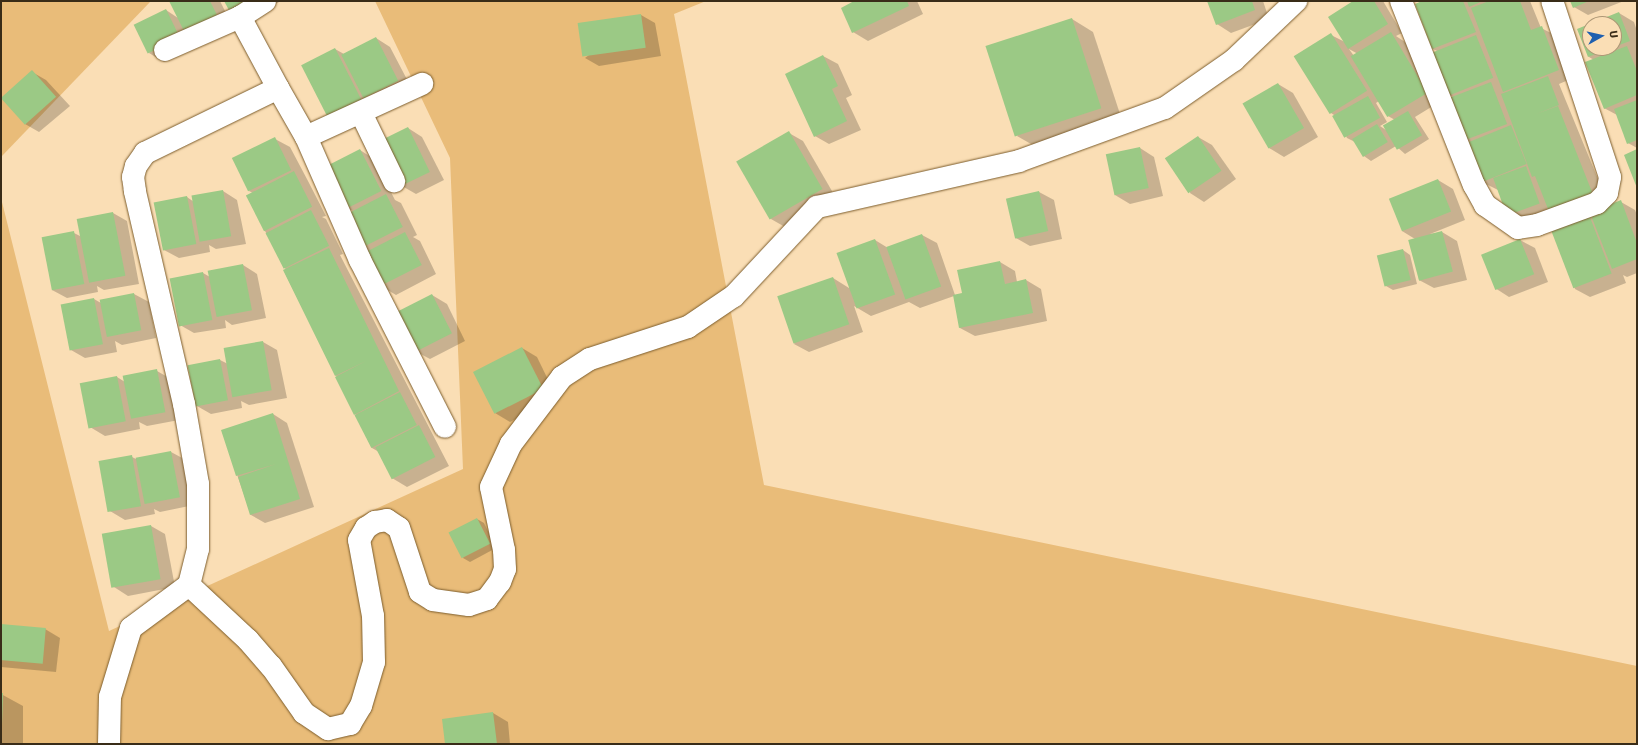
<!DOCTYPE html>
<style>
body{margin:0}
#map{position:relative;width:1638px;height:745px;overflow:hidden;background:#fadeb5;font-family:"Fira Sans",sans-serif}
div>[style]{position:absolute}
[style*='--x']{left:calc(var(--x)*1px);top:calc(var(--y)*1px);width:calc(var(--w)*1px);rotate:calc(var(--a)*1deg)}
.green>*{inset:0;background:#e9bc79}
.shadow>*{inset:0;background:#0003}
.building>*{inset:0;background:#9bc985;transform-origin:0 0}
.roads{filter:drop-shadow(0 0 1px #7c5d2d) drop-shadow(0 0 1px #7c5d2d)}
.minor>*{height:22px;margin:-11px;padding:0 11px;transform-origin:11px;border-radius:11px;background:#fff}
span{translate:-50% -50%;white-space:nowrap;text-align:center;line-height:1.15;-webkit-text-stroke:3.5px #fadeb5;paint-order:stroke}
.frame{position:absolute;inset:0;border:2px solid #392c18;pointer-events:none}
.north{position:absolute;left:1582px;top:16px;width:40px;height:40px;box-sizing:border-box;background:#fadeb5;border:1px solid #ad9776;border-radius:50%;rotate:82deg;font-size:11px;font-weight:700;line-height:16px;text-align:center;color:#392c18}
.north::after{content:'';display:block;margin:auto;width:14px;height:18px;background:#1e5faf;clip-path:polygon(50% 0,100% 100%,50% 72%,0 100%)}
</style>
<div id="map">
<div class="green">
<div style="clip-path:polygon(1px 1px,151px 1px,1px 157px)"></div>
<div style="clip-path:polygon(375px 1px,706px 1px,674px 14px,764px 485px,1637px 666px,1637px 744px,1px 744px,1px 198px,109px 631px,463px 469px,450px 158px)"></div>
</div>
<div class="shadow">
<div style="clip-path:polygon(170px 1px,220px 1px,233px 27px,164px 62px,149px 53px,166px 10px,178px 18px)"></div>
<div style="clip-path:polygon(226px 1px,281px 1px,245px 20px)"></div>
<div style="clip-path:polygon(857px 1px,917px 1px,923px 14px,868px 41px,853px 32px)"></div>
<div style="clip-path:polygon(1208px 1px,1263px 1px,1269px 19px,1231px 33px,1217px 24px)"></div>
<div style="clip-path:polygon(evenodd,1355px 1px,1383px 1px,1402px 33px,1396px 36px,1405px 42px,1441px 101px,1415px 117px,1429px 139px,1405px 154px,1396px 146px,1371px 161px,1364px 156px,1355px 142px,1347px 138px,1337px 117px,1331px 113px,1331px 35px,1345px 42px,1355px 1px,1349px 49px,1358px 54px,1354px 56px,1349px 49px,1355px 1px,1379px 101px,1388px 116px,1395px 120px,1386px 130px,1380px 126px,1387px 122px,1376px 103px,1379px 101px)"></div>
<div style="clip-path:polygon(1420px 1px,1530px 1px,1541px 28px,1557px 36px,1573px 78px,1559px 84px,1609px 206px,1621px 202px,1635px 210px,1637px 215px,1637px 273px,1627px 277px,1623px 275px,1626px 283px,1590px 297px,1575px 289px,1551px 227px,1522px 224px,1498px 190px,1482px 182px,1453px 97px,1449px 95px,1437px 51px,1433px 49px)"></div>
<div style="clip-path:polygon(1571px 1px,1624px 1px,1588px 15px,1574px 7px)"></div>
<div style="clip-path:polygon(1619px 13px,1634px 22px,1637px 31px,1637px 148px,1628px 143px,1617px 115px,1604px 108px,1594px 60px,1589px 57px,1590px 25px,1590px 48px,1614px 48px,1614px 24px,1592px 24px)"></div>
<div style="clip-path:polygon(641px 15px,655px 23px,661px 56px,599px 66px,585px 58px)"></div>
<div style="clip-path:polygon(1072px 19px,1093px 32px,1122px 120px,1038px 148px,1017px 136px)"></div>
<div style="clip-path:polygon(376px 38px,390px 47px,412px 89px,343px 126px,335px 49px,344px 54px)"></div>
<div style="clip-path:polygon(823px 56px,838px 64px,852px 95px,846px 98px,861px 130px,829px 144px,815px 136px)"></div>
<div style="clip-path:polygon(32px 72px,46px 80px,70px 106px,39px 132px,25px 124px)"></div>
<div style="clip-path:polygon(1278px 84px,1293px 93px,1318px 137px,1284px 157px,1269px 148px)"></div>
<div style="clip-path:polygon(408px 128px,422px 137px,444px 180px,416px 194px,402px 186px)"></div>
<div style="clip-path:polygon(789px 133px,803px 141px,836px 198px,785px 227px,771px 219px)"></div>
<div style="clip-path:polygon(1198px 137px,1212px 145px,1236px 179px,1204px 202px,1190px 193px)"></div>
<div style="clip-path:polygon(275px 139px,290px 147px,308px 181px,326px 216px,322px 217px,326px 219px,343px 254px,340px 255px,449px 466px,407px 487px,392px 478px,379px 452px,372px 448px,284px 271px,286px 270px,265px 231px,253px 193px,249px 191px)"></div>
<div style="clip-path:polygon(1140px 148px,1154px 157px,1163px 196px,1130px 204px,1115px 195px)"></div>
<div style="clip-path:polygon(360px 150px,374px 159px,395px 200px,401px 203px,417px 235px,413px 237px,420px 241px,436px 274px,396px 295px,381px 286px,362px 247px,354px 212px,348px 208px)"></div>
<div style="clip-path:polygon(1438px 180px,1453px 189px,1465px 220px,1430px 234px,1442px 232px,1457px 241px,1467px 280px,1434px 288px,1419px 280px,1415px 239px,1402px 231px)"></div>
<div style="clip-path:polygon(223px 191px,237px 200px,246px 244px,216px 249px,209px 245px,210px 252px,179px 258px,164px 250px,155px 203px,187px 197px,194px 202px)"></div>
<div style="clip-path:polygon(1039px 192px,1054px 200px,1062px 239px,1030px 246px,1016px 238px)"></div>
<div style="clip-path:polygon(113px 213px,127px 221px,139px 284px,104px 290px,97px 286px,98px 292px,67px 298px,52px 290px,74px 233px,82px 237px)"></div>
<div style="clip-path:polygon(922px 235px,937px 243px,955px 295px,963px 294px,1000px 262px,1015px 271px,1017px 282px,1026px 280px,1041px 289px,1047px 321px,975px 336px,960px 328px,954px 296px,920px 308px,909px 302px,871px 316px,854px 306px,863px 332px,809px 352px,794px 344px,833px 278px,849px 288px,875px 240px,888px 248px)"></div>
<div style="clip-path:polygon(1520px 240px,1535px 248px,1548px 282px,1509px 297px,1495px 288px)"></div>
<div style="clip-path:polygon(1403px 250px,1410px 255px,1417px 284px,1393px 290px,1386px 286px,1379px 257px)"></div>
<div style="clip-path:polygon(243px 265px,257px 274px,266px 318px,232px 325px,225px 320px,226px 328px,194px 333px,180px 325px,203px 273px,210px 277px)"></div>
<div style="clip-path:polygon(134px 294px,149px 302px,156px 338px,122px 345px,115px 341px,117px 352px,85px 358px,71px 350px,94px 299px,101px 303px)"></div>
<div style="clip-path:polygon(432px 295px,447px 304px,465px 341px,430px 359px,415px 351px)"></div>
<div style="clip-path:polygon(263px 342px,277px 350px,287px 398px,249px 405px,241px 401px,242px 408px,211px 414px,197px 406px,220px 360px,228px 364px)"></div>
<div style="clip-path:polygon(522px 348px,537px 357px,557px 398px,510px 422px,495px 413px)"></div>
<div style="clip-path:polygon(157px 371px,171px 379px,179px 420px,147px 426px,139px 422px,140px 429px,105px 436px,90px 427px,81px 384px,117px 377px,125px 382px)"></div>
<div style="clip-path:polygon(273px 414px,287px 423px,314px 507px,265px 523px,251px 515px,222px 431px)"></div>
<div style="clip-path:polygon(171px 452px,186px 460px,194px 505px,160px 512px,154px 509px,155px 514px,125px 520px,110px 511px,132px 457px,136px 459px)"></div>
<div style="clip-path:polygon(477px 519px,484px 523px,496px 548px,470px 562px,463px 558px)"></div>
<div style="clip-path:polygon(151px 526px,165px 534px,175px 587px,128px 596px,114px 587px)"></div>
<div style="clip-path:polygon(1px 625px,45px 629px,60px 638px,56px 672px,1px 667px)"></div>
<div style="clip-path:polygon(1px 694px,23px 706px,23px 744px,1px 744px)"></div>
<div style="clip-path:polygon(493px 713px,508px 722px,510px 744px,446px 744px)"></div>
</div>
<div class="building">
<div style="clip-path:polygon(169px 1px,210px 1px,219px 19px,186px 35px)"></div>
<div style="clip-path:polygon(224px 1px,251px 1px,230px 12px)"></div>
<div style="clip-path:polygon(854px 1px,907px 1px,909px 6px,852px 33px,841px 8px)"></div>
<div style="clip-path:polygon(1207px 1px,1252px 1px,1255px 10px,1216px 25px)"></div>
<div style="clip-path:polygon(1353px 1px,1374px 1px,1388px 24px,1348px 49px,1328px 17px)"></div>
<div style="clip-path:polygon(1422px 1px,1463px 1px,1476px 32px,1432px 49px,1415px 4px)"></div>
<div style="clip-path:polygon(1467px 1px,1483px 1px,1469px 7px)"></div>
<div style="clip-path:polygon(1489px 1px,1520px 1px,1531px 30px,1542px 26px,1559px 70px,1503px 92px,1471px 8px)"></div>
<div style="clip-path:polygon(1570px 1px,1589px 1px,1573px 8px)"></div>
<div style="left:166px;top:9px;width:32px;height:36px;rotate:64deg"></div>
<div style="clip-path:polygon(1619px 12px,1630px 41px,1614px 47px,1614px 24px,1590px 24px,1590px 48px,1611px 48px,1588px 57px,1577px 29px)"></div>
<div style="left:641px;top:14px;width:34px;height:64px;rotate:82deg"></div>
<div style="left:1072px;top:18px;width:95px;height:91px;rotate:72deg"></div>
<div style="left:1391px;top:32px;width:71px;height:47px;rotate:59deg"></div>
<div style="left:1331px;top:33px;width:68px;height:44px;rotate:58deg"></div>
<div style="left:1476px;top:35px;width:46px;height:47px;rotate:68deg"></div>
<div style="left:376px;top:37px;width:49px;height:39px;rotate:63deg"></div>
<div style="clip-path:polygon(1627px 46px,1637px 71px,1637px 95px,1604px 109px,1585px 62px)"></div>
<div style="left:335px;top:48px;width:59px;height:38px;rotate:63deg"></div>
<div style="clip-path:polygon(823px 55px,838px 86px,832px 89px,847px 121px,814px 137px,785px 74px)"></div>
<div style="left:32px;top:70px;width:36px;height:42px;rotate:48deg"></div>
<div style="clip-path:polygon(1548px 76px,1559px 105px,1536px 114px,1558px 106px,1594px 197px,1550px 214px,1535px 176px,1532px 177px,1501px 94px)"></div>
<div style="left:1491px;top:82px;width:45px;height:47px;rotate:69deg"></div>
<div style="left:1278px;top:83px;width:52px;height:41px;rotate:60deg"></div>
<div style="left:1368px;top:96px;width:25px;height:41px;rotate:61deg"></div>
<div style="clip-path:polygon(1637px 100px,1637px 140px,1627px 144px,1614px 109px)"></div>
<div style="left:1408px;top:111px;width:28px;height:29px;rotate:60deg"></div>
<div style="left:1377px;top:124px;width:21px;height:29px;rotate:59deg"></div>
<div style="left:1511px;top:125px;width:42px;height:48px;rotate:68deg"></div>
<div style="left:408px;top:127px;width:50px;height:34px;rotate:64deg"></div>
<div style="left:789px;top:131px;width:67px;height:61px;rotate:60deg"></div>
<div style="left:1198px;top:136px;width:42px;height:40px;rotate:56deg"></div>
<div style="left:275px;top:137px;width:37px;height:48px;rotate:64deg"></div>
<div style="left:1140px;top:147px;width:42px;height:35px;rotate:78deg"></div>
<div style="left:360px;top:149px;width:47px;height:39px;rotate:63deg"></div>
<div style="clip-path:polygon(1637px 149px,1637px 188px,1624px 155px)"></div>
<div style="left:1526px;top:166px;width:40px;height:35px;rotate:70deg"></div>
<div style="left:294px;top:171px;width:40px;height:54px;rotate:63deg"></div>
<div style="left:1438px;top:179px;width:35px;height:53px;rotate:68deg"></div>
<div style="left:223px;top:190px;width:47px;height:32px;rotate:80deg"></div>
<div style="left:1039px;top:191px;width:41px;height:34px;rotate:77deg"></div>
<div style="left:386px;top:194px;width:37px;height:46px;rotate:63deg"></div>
<div style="left:187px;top:196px;width:49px;height:34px;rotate:79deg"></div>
<div style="clip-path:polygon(1621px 200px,1637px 243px,1637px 259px,1612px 269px,1590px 213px)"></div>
<div style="left:311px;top:210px;width:40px;height:51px;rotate:63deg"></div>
<div style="left:113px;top:212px;width:65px;height:37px;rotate:79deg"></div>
<div style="left:1588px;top:212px;width:66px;height:41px;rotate:69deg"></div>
<div style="left:74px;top:231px;width:54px;height:33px;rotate:79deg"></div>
<div style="left:1442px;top:231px;width:42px;height:35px;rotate:75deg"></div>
<div style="left:405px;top:232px;width:37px;height:46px;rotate:63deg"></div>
<div style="left:922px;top:234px;width:56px;height:38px;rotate:70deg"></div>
<div style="left:875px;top:239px;width:59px;height:41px;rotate:70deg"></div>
<div style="left:1520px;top:239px;width:38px;height:42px;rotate:68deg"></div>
<div style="clip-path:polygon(329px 248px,399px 391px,354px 415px,335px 377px,366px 361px,335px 376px,283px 270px)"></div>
<div style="left:1403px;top:249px;width:32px;height:27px;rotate:76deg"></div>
<div style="clip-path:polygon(1000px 261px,1005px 284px,1026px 279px,1033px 313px,959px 328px,953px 295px,962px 293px,957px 270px)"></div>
<div style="left:243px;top:264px;width:47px;height:36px;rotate:79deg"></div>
<div style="left:203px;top:272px;width:49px;height:34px;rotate:79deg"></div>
<div style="left:833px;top:277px;width:50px;height:59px;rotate:71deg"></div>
<div style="left:134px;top:293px;width:38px;height:35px;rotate:79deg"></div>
<div style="left:432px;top:294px;width:44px;height:42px;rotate:63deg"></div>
<div style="left:94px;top:298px;width:47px;height:34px;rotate:79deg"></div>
<div style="left:263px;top:341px;width:50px;height:40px;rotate:80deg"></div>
<div style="left:522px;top:347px;width:47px;height:55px;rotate:63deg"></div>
<div style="left:220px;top:359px;width:42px;height:33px;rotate:79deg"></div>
<div style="left:157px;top:369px;width:44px;height:35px;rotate:79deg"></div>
<div style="left:117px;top:376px;width:46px;height:38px;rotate:79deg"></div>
<div style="left:400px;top:392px;width:37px;height:51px;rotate:63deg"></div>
<div style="clip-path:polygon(273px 413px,300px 499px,250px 515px,238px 477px,276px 464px,236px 476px,221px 430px)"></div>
<div style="left:419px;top:425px;width:36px;height:49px;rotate:63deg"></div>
<div style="left:171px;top:451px;width:47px;height:36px;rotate:79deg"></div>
<div style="left:132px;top:455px;width:52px;height:34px;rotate:80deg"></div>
<div style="left:477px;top:518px;width:29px;height:32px;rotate:63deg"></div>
<div style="left:151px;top:525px;width:55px;height:50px;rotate:80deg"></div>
<div style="left:1px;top:624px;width:45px;height:36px;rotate:5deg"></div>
<div style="clip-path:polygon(1px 693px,3px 693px,2px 726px,1px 726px)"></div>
<div style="clip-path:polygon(493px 712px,497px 744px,445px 744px,442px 719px)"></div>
</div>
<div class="roads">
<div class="minor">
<div style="--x:265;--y:1;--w:30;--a:147"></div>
<div style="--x:240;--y:17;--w:81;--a:61.8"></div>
<div style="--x:1401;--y:1;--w:198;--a:68.4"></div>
<div style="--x:1474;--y:185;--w:23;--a:61"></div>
<div style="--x:1485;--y:205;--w:40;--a:34.9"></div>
<div style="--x:1518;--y:228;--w:19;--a:-9"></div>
<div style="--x:1537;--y:225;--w:64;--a:-20.1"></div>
<div style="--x:1597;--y:203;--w:14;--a:-45"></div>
<div style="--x:1607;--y:193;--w:16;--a:-79"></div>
<div style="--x:1610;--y:177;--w:185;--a:-108.2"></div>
<div style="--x:165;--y:50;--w:82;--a:-23.7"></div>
<div style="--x:361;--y:113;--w:76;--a:64.1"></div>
<div style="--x:306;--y:137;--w:128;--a:-24.6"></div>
<div style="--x:189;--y:585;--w:37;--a:-76"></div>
<div style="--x:198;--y:549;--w:65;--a:-90"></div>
<div style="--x:198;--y:484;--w:81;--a:-99.9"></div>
<div style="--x:184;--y:404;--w:219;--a:-103"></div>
<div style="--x:135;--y:191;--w:14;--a:-98"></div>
<div style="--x:133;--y:177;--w:11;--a:-75"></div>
<div style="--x:136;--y:166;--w:16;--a:-55"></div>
<div style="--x:145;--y:153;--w:148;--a:-26"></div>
<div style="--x:278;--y:88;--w:56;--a:60.3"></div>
<div style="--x:306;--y:137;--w:134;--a:66.3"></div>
<div style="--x:360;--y:260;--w:187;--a:63"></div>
<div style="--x:109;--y:744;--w:47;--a:-88.8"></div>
<div style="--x:110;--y:697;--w:72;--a:-73.1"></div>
<div style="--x:131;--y:628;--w:72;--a:-36.6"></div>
<div style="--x:189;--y:585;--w:81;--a:43"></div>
<div style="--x:248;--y:640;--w:35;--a:49"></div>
<div style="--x:271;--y:666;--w:57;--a:54.9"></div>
<div style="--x:304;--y:713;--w:29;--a:34"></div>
<div style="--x:328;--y:729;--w:23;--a:-13"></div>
<div style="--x:350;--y:724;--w:21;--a:-59"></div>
<div style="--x:361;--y:706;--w:46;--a:-73.5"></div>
<div style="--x:374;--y:662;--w:46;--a:-91.2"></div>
<div style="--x:373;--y:616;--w:77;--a:-100.4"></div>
<div style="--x:359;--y:540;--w:14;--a:-60"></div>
<div style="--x:366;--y:528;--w:11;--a:-34"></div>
<div style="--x:375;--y:522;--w:12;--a:-9"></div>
<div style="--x:387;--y:520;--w:14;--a:34"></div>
<div style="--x:399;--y:528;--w:67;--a:71.8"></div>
<div style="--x:420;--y:592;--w:15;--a:32"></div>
<div style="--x:433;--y:600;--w:36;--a:8"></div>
<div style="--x:469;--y:605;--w:19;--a:-18"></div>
<div style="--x:487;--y:599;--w:21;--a:-53"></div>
<div style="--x:500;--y:582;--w:14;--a:-69"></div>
<div style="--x:505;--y:569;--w:19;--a:-93"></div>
<div style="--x:504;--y:550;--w:64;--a:-101.7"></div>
<div style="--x:491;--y:487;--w:47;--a:-65.1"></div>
<div style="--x:511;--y:444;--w:84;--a:-52.7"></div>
<div style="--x:562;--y:377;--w:33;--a:-33"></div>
<div style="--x:590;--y:359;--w:103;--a:-18.1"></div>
<div style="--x:688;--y:327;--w:55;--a:-34"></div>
<div style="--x:734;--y:296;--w:122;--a:-47"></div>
<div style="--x:817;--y:207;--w:207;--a:-12.8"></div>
<div style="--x:1019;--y:161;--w:155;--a:-20"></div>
<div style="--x:1165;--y:108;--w:84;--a:-34.8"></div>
<div style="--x:1234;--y:60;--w:86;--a:-43.6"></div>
</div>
</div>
<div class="frame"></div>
<div class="north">U</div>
</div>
